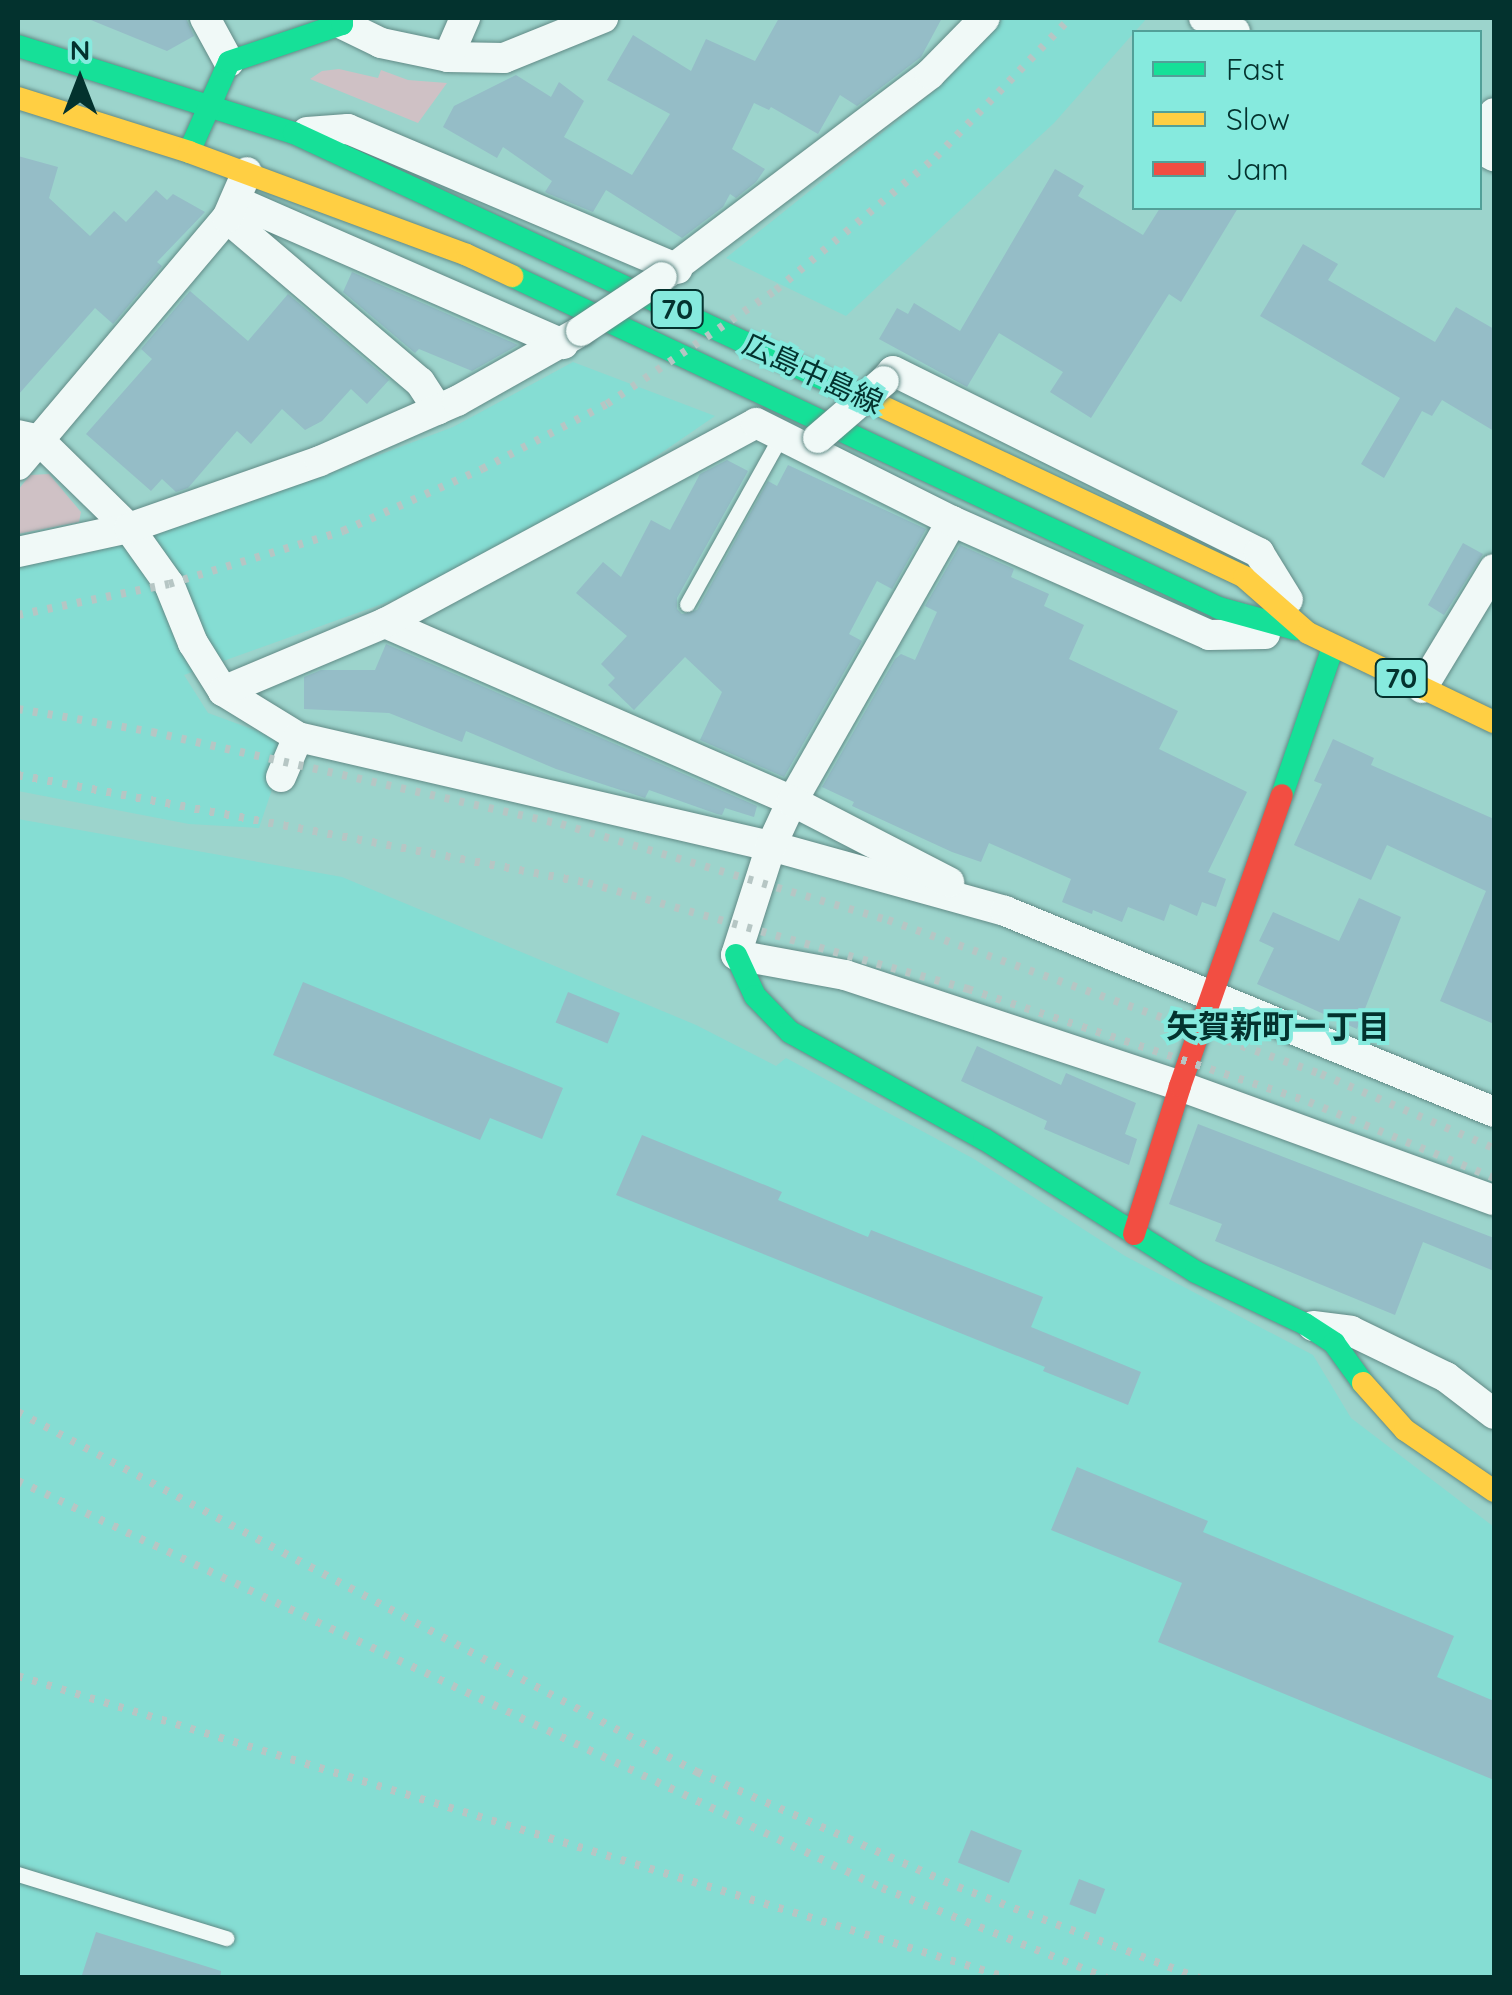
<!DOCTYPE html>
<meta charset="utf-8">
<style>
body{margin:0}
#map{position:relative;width:1512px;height:1995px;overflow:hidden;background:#9cd4cc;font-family:Quicksand,"Noto Sans JP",sans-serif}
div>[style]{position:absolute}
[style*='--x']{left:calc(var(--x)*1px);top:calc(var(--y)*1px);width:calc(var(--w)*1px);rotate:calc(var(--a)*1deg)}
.built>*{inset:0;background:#85ddd3}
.green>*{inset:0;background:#cfc1c5}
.building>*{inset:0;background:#95bdc7;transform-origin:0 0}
.roads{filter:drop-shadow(0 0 2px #618a86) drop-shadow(0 0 2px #618a86)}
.lane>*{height:15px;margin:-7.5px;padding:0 7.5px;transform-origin:7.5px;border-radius:7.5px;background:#f0f9f7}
.street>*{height:30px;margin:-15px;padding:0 15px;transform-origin:15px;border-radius:15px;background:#f0f9f7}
.fast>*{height:22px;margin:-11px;padding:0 11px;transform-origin:11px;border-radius:11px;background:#16e098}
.slow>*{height:22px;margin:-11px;padding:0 11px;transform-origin:11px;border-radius:11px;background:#ffcf43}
.jam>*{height:22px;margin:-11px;padding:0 11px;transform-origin:11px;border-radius:11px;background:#f24e42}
.rail>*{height:8px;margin-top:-4px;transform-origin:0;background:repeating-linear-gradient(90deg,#b6c6c4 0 5px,transparent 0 15px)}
.bridges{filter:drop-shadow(0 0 2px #618a86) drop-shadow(0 0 2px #618a86)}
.street-bridge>*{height:30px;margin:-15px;padding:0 15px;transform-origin:15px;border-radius:15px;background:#f0f9f7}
span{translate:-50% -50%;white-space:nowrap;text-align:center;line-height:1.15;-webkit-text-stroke:8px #86eade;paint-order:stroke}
.shield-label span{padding:2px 8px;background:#86eade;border:2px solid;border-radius:8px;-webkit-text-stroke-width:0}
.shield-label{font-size:28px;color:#03322e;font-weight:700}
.street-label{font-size:30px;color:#03322e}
.neighbourhood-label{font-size:32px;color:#03322e;font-weight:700}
.frame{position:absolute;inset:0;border:20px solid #03322e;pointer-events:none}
.legend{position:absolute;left:1132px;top:30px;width:350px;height:180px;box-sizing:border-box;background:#86eade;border:2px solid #52a098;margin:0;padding:12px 18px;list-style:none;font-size:30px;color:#03322e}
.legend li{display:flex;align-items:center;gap:20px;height:50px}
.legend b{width:50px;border:2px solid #52a098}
.north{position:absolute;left:30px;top:30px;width:100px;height:100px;-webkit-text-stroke:8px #86eade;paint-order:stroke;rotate:0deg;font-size:28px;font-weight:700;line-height:40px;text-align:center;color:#03322e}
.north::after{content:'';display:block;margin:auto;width:35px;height:45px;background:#03322e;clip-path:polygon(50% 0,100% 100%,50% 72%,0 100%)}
</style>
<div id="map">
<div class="built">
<div style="clip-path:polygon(1003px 18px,1147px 18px,1054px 123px,846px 316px,726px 258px,938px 88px)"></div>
<div style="clip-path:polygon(573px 362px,715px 416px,578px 510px,396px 599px,184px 675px,208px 713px,288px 742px,259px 828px,189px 824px,18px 791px,18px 567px,122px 545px,318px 478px,453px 427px)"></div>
<div style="clip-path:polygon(18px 819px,342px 877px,696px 1025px,776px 1066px,786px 1058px,974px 1159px,1125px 1256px,1313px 1355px,1351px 1418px,1494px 1527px,1494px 1977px,18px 1977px)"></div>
</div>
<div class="green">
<div style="clip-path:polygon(339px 69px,378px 78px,381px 70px,408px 80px,447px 83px,418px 123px,310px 79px,322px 71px)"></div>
<div style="clip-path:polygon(49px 474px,81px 512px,79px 522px,18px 534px,18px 490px,30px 475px)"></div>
</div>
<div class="building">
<div style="clip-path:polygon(86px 18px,186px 18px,194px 36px,167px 51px)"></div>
<div style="clip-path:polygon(779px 18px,942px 18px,921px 57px,857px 106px,840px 95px,818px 134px,771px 107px,769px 110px,754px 103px,732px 149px,765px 169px,756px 182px,736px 198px,730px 194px,723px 207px,682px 238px,606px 190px,593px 212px,549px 194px,545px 192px,552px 181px,503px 147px,497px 158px,443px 127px,454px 106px,516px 75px,551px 97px,559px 82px,584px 101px,564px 137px,632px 175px,670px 114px,607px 80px,633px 35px,691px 71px,706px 39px,755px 61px)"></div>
<div style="clip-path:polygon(18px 156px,58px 167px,49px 198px,90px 236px,114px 211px,126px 222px,156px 190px,167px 200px,173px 194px,205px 212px,157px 262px,162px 266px,113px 324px,95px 308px,18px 395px)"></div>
<div style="clip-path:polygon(1055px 169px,1084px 186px,1078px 196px,1143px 235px,1160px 208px,1238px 208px,1181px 302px,1169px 294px,1091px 418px,1050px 392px,1063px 372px,999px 333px,967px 387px,879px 339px,897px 308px,908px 314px,914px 303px,960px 331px)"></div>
<div style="clip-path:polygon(1303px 244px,1338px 264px,1328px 280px,1435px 342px,1456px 307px,1494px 329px,1494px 431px,1442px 400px,1432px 416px,1422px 411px,1384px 478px,1361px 464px,1400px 398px,1260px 316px)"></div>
<div style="clip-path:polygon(352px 272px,518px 345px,472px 371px,419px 349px,415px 353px,343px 292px)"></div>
<div style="clip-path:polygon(190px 291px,248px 341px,288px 294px,389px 380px,367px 404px,351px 389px,322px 421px,305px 430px,282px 409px,251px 444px,237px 431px,188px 488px,176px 492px,162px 479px,151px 491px,86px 434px,152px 359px,141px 349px)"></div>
<div style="clip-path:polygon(727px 460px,748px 471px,677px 598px,677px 609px,682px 614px,697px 610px,768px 481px,777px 486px,788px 465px,926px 529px,892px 589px,877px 581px,849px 634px,862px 641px,784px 777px,700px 740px,722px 692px,685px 657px,634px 710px,608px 685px,615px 678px,601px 664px,627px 636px,576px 593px,603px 562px,621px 577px,651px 520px,670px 530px,700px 474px)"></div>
<div style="clip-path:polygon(1463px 543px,1483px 554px,1444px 615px,1428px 605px)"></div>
<div style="clip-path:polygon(960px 545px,1014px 569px,1011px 577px,1049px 594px,1044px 606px,1084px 625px,1069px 659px,1178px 711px,1159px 749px,1247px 792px,1208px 872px,1226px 879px,1216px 907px,1202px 902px,1197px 916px,1170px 904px,1164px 921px,1128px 907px,1122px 922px,1093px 910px,1092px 914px,1062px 902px,1071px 879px,989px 843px,981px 862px,952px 852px,852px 806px,854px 802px,822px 787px,895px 659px,901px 654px,915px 660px,937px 612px,925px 606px)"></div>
<div style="clip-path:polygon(386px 644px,757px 806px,754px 817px,725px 808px,722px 815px,717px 814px,649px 790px,645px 798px,556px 769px,466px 731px,462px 742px,389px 713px,304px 709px,304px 677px,321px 670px,375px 670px)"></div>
<div style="clip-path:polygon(1333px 739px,1374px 758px,1371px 765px,1494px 819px,1494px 1024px,1440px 1001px,1486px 891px,1387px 845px,1371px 880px,1294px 845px,1322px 784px,1314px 781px)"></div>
<div style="clip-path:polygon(1359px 898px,1401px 917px,1357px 1029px,1257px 984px,1274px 948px,1259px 941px,1273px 912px,1339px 941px)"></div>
<div style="clip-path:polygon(303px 982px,563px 1088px,542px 1139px,490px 1118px,480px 1140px,273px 1055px)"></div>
<div style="left:568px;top:992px;width:56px;height:33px;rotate:22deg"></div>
<div style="clip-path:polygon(977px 1046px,1061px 1085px,1066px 1073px,1136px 1103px,1125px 1134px,1137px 1139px,1129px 1165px,1044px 1129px,1047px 1121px,961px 1081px)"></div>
<div style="clip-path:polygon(1198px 1124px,1494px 1238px,1494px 1271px,1423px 1242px,1395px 1315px,1215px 1241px,1222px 1224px,1169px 1204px)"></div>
<div style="clip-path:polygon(642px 1135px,782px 1192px,778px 1200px,868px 1237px,871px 1230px,1043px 1297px,1031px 1327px,1141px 1372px,1128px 1405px,1043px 1371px,1045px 1367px,616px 1195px)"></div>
<div style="clip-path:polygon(1077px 1467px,1208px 1521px,1203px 1532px,1454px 1636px,1437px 1677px,1494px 1701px,1494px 1780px,1158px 1642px,1182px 1583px,1051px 1530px)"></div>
<div style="left:971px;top:1830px;width:55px;height:35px;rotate:22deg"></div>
<div style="left:1079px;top:1879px;width:28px;height:27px;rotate:21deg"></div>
<div style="clip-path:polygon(96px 1932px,221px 1971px,220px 1978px,81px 1978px)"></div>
</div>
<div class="roads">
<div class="lane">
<div style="--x:687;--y:604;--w:195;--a:-60.8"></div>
<div style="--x:18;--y:1874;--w:218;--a:17.1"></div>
</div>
<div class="street">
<div style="--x:205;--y:18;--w:50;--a:61.4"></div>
<div style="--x:1204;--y:18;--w:34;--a:24"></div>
<div style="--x:342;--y:24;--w:43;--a:26"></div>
<div style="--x:381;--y:43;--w:68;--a:11.8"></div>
<div style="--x:448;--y:57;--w:56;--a:1"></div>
<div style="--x:504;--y:58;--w:107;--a:-22"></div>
<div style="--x:448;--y:57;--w:43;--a:-66.4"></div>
<div style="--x:307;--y:132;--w:41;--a:-4.2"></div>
<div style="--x:348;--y:129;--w:358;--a:23"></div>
<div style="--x:1480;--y:134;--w:25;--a:-56"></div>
<div style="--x:1480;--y:149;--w:16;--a:27"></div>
<div style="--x:238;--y:202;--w:355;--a:23.6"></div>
<div style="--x:227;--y:218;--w:253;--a:40.4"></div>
<div style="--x:420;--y:382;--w:33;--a:57"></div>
<div style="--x:662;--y:277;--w:336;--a:-37.1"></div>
<div style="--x:930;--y:74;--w:78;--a:-45.5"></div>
<div style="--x:884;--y:381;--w:13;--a:-48"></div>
<div style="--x:893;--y:371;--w:409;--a:26.4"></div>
<div style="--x:1259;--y:553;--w:55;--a:58.3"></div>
<div style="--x:18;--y:435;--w:22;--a:13"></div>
<div style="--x:39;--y:440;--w:126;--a:44.4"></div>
<div style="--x:129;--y:528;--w:69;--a:54.5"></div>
<div style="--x:169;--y:584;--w:64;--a:67.9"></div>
<div style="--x:193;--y:643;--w:57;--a:58"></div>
<div style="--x:223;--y:691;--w:88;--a:31.5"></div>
<div style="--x:298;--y:737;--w:485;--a:13"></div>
<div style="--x:771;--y:846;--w:243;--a:15.5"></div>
<div style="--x:1005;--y:911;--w:529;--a:22.34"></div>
<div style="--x:18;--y:465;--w:324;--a:-49.8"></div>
<div style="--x:227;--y:218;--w:50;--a:-66.5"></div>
<div style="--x:952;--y:521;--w:322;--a:119.7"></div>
<div style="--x:792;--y:801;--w:50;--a:115"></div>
<div style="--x:771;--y:846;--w:114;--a:107.8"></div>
<div style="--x:736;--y:955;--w:111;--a:10.4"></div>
<div style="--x:845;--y:975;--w:353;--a:18.3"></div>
<div style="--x:1180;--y:1086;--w:334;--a:20"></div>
<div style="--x:18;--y:552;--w:114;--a:-12.2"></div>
<div style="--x:129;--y:528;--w:202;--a:-19.3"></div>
<div style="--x:320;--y:461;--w:150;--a:-23.7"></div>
<div style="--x:457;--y:401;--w:142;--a:-29.4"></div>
<div style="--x:385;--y:623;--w:444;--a:23.6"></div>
<div style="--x:792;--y:801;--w:177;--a:27.3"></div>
<div style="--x:1422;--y:688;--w:139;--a:-58.8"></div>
<div style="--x:223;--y:691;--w:176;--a:-22.8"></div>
<div style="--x:385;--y:623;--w:421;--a:-28.3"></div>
<div style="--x:756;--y:423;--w:219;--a:26.6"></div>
<div style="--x:952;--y:521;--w:281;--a:23.9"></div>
<div style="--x:1209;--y:635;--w:56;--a:-1"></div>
<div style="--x:281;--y:777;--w:43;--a:-67"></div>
<div style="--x:1313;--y:1326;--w:38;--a:7"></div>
<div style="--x:1351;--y:1331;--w:106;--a:25.8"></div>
<div style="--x:1446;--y:1377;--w:61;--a:37.6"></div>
</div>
<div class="fast">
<div style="--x:18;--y:46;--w:289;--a:17.5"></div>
<div style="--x:294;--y:133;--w:643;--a:24.93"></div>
<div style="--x:189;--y:152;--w:98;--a:-66"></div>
<div style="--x:229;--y:62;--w:119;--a:-18.6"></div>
<div style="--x:342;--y:24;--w:6;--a:-90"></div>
<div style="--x:512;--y:276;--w:781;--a:25.15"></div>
<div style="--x:1219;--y:608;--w:79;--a:15.4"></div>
<div style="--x:1282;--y:795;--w:157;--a:-71"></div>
<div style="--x:736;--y:955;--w:45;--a:65.1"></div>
<div style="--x:755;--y:996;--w:50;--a:45.8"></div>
<div style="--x:790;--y:1032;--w:222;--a:28.9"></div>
<div style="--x:984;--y:1139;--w:250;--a:32.1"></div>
<div style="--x:1196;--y:1272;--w:121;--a:25.5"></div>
<div style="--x:1305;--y:1324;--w:35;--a:33"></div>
<div style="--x:1334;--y:1343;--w:49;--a:54.1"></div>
</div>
<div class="slow">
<div style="--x:18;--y:98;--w:179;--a:17.5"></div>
<div style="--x:189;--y:152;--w:296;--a:20.3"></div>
<div style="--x:467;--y:255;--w:50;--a:25"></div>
<div style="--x:877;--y:404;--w:406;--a:25.2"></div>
<div style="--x:1244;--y:577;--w:85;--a:41.2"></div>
<div style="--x:1308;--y:633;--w:206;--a:25.6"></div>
<div style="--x:1363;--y:1383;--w:63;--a:48.2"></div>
<div style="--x:1405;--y:1430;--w:108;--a:34.4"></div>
</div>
<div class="jam">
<div style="--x:1134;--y:1234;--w:155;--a:-72.7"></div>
<div style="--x:1180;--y:1086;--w:308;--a:-70.7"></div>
</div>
</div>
<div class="rail">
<div style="--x:18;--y:615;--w:154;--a:-11.6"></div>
<div style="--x:169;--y:584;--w:182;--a:-16.9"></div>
<div style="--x:343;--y:531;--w:152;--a:-24"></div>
<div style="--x:482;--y:469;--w:141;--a:-27.5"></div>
<div style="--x:607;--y:404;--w:204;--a:-34"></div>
<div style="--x:776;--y:290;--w:208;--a:-39.7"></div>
<div style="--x:936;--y:157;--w:193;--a:-46"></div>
<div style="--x:18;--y:709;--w:136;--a:9.7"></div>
<div style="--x:152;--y:732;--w:419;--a:12.7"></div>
<div style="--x:561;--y:824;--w:341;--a:16.4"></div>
<div style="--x:888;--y:920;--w:460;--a:19.6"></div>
<div style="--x:1321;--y:1074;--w:188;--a:23.2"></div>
<div style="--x:18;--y:775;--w:580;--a:10.73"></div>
<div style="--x:588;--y:883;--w:395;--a:15.6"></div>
<div style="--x:968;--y:989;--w:359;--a:18.3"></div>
<div style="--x:1309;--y:1102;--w:200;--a:22.3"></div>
<div style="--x:18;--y:1412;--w:769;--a:27.93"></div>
<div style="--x:697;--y:1772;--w:285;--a:23.8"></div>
<div style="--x:958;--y:1887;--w:258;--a:20.7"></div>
<div style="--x:18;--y:1481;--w:955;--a:25.22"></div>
<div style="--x:882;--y:1888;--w:242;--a:21.8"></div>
<div style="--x:18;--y:1676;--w:1036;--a:16.95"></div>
</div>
<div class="bridges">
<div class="street-bridge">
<div style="--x:581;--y:331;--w:97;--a:-33.7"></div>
<div style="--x:818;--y:438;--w:87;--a:-40.8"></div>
</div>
</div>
<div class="shield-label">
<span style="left:677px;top:309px">70</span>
<span style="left:1401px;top:678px">70</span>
</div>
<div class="street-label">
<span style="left:813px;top:373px;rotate:25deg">広島中島線</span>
</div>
<div class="neighbourhood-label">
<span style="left:1278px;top:1026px">矢賀新町一丁目</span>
</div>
<div class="frame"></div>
<ul class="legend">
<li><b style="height:12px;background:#16e098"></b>Fast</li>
<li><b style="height:12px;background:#ffcf43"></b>Slow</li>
<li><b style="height:12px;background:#f24e42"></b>Jam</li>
</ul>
<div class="north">N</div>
</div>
